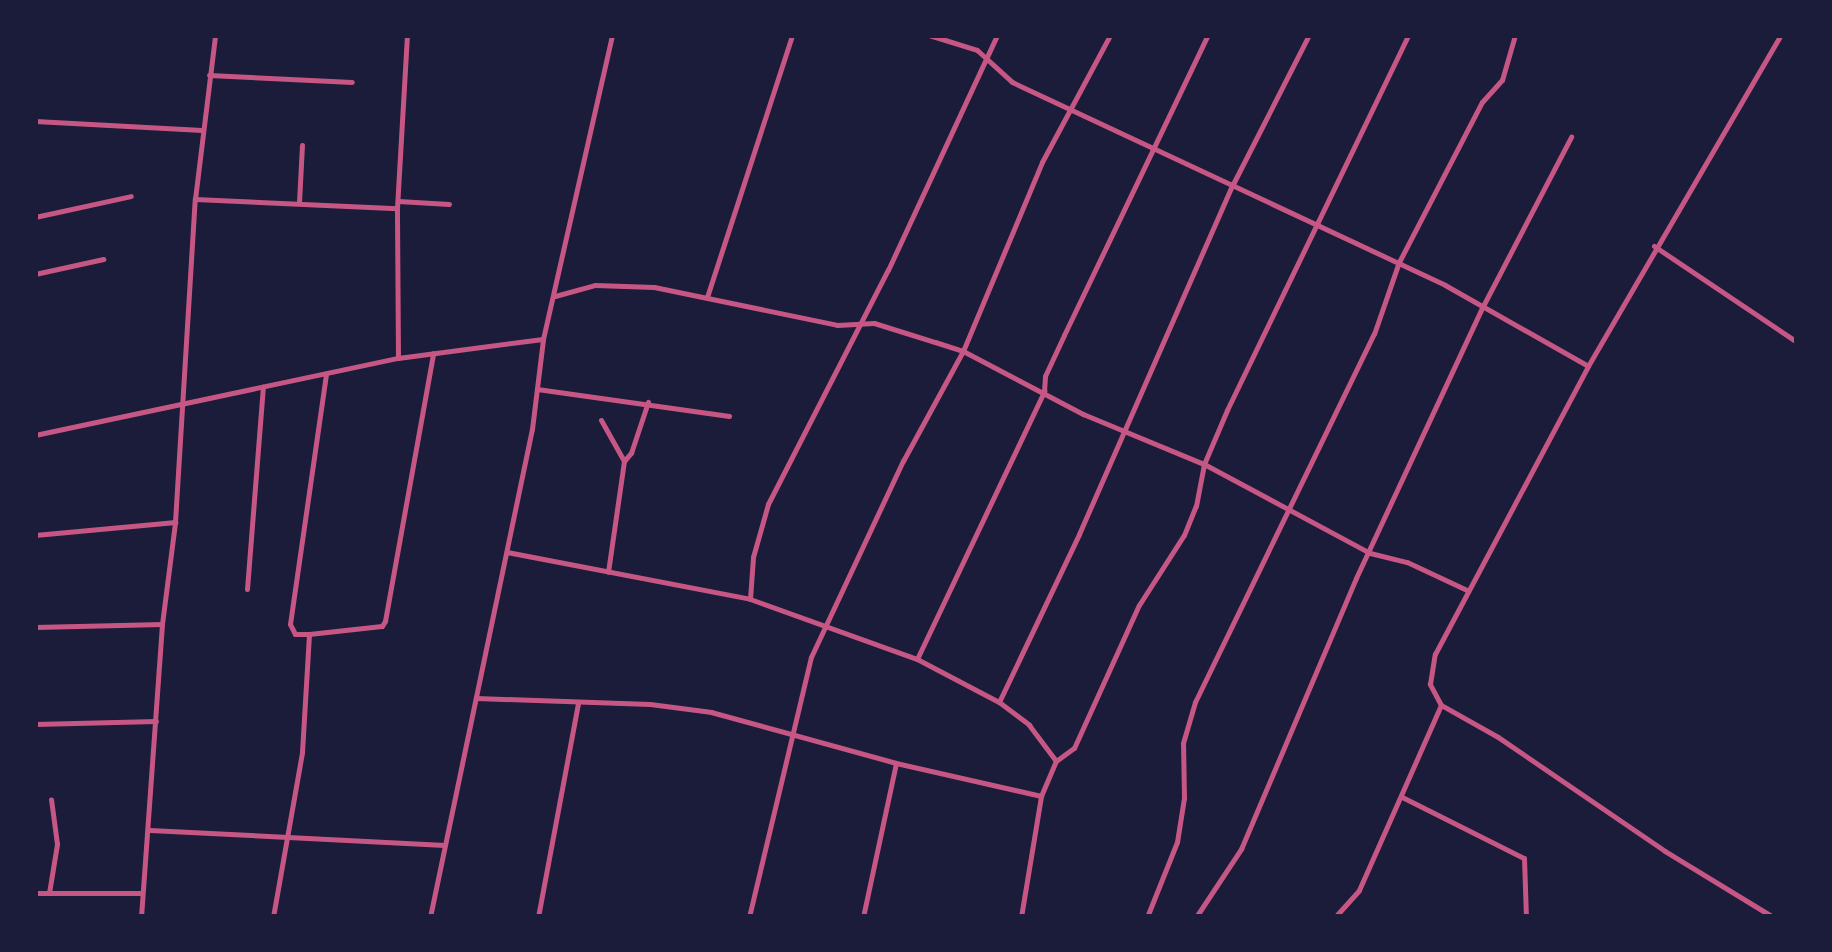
<!DOCTYPE html>
<style>
body{margin:0}
#map{position:relative;width:1832px;height:952px;overflow:hidden;background:#1b1b3a;font-family:Roboto,sans-serif}
div>[style]{position:absolute}
[style*='--x']{left:calc(var(--x)*1px);top:calc(var(--y)*1px);width:calc(var(--w)*1px);rotate:calc(var(--a)*1deg)}
.minor>*{height:5px;margin:-2.5px;padding:0 2.5px;transform-origin:2.5px;border-radius:2.5px;background:#c65784}
span{translate:-50% -50%;white-space:nowrap;text-align:center;line-height:1.15;-webkit-text-stroke:9px #1b1b3a;paint-order:stroke}
.frame{position:absolute;inset:0;border:38px solid #1b1b3a;pointer-events:none}
</style>
<div id="map">
<div class="minor">
<div style="--x:929;--y:35;--w:50;--a:17.4"></div>
<div style="--x:977;--y:50;--w:47;--a:42.4"></div>
<div style="--x:1012;--y:82;--w:478;--a:25.1"></div>
<div style="--x:1445;--y:285;--w:164;--a:29.5"></div>
<div style="--x:209;--y:75;--w:143;--a:2.8"></div>
<div style="--x:35;--y:121;--w:167;--a:3.1"></div>
<div style="--x:195;--y:199;--w:202;--a:2.6"></div>
<div style="--x:398;--y:201;--w:51;--a:3.4"></div>
<div style="--x:299;--y:202;--w:57;--a:-87"></div>
<div style="--x:35;--y:217;--w:98;--a:-12.3"></div>
<div style="--x:1654;--y:246;--w:172;--a:33.9"></div>
<div style="--x:35;--y:274;--w:70;--a:-12.4"></div>
<div style="--x:555;--y:296;--w:41;--a:-15.4"></div>
<div style="--x:595;--y:285;--w:59;--a:1.9"></div>
<div style="--x:654;--y:287;--w:187;--a:11.7"></div>
<div style="--x:837;--y:325;--w:37;--a:-3"></div>
<div style="--x:874;--y:323;--w:64;--a:17.3"></div>
<div style="--x:935;--y:342;--w:29;--a:18"></div>
<div style="--x:963;--y:351;--w:136;--a:27.7"></div>
<div style="--x:1083;--y:414;--w:131;--a:22.5"></div>
<div style="--x:1204;--y:464;--w:188;--a:28.2"></div>
<div style="--x:1370;--y:553;--w:38;--a:14"></div>
<div style="--x:1407;--y:562;--w:66;--a:25"></div>
<div style="--x:707;--y:297;--w:275;--a:-72"></div>
<div style="--x:398;--y:358;--w:150;--a:-90.4"></div>
<div style="--x:397;--y:208;--w:173;--a:-86.7"></div>
<div style="--x:537;--y:389;--w:194;--a:8"></div>
<div style="--x:601;--y:420;--w:47;--a:60.7"></div>
<div style="--x:624;--y:461;--w:112;--a:98.2"></div>
<div style="--x:35;--y:435;--w:371;--a:-12"></div>
<div style="--x:398;--y:358;--w:146;--a:-7.5"></div>
<div style="--x:624;--y:461;--w:11;--a:-49"></div>
<div style="--x:631;--y:453;--w:54;--a:-71.6"></div>
<div style="--x:35;--y:535;--w:141;--a:-5.3"></div>
<div style="--x:507;--y:552;--w:248;--a:10.9"></div>
<div style="--x:750;--y:599;--w:177;--a:19.8"></div>
<div style="--x:917;--y:659;--w:93;--a:27.7"></div>
<div style="--x:999;--y:702;--w:38;--a:37"></div>
<div style="--x:1029;--y:725;--w:45;--a:53.1"></div>
<div style="--x:247;--y:589;--w:203;--a:-85.5"></div>
<div style="--x:750;--y:599;--w:42;--a:-85.9"></div>
<div style="--x:753;--y:557;--w:55;--a:-74.2"></div>
<div style="--x:768;--y:504;--w:263;--a:-62.9"></div>
<div style="--x:888;--y:270;--w:259;--a:-65.1"></div>
<div style="--x:35;--y:627;--w:127;--a:-1.4"></div>
<div style="--x:309;--y:634;--w:73;--a:-6.3"></div>
<div style="--x:382;--y:626;--w:6;--a:-59"></div>
<div style="--x:385;--y:621;--w:272;--a:-79.8"></div>
<div style="--x:917;--y:659;--w:297;--a:-64.6"></div>
<div style="--x:1044;--y:391;--w:15;--a:-86"></div>
<div style="--x:1045;--y:376;--w:45;--a:-65.1"></div>
<div style="--x:1064;--y:335;--w:333;--a:-64.4"></div>
<div style="--x:476;--y:698;--w:174;--a:2"></div>
<div style="--x:650;--y:704;--w:62;--a:7.5"></div>
<div style="--x:711;--y:712;--w:192;--a:15.4"></div>
<div style="--x:896;--y:763;--w:149;--a:12.8"></div>
<div style="--x:999;--y:702;--w:186;--a:-64.5"></div>
<div style="--x:1079;--y:534;--w:382;--a:-66.3"></div>
<div style="--x:1233;--y:184;--w:167;--a:-63"></div>
<div style="--x:35;--y:724;--w:121;--a:-1.4"></div>
<div style="--x:1402;--y:797;--w:136;--a:26.6"></div>
<div style="--x:1524;--y:858;--w:59;--a:88.1"></div>
<div style="--x:150;--y:830;--w:295;--a:2.9"></div>
<div style="--x:35;--y:893;--w:107;--a:0"></div>
<div style="--x:49;--y:893;--w:50;--a:-80.7"></div>
<div style="--x:57;--y:844;--w:45;--a:-97.6"></div>
<div style="--x:141;--y:917;--w:294;--a:-85.9"></div>
<div style="--x:162;--y:624;--w:103;--a:-82.7"></div>
<div style="--x:175;--y:522;--w:324;--a:-86.5"></div>
<div style="--x:195;--y:199;--w:165;--a:-83"></div>
<div style="--x:273;--y:917;--w:168;--a:-80"></div>
<div style="--x:302;--y:752;--w:118;--a:-86.6"></div>
<div style="--x:309;--y:634;--w:14;--a:180"></div>
<div style="--x:295;--y:634;--w:11;--a:-117"></div>
<div style="--x:290;--y:624;--w:253;--a:-81.8"></div>
<div style="--x:430;--y:917;--w:499;--a:-78.2"></div>
<div style="--x:532;--y:429;--w:91;--a:-83"></div>
<div style="--x:543;--y:339;--w:312;--a:-77.2"></div>
<div style="--x:538;--y:917;--w:217;--a:-79.4"></div>
<div style="--x:749;--y:917;--w:267;--a:-76.6"></div>
<div style="--x:811;--y:657;--w:217;--a:-64.9"></div>
<div style="--x:903;--y:461;--w:125;--a:-61.4"></div>
<div style="--x:963;--y:351;--w:205;--a:-67.3"></div>
<div style="--x:1042;--y:162;--w:144;--a:-61.8"></div>
<div style="--x:863;--y:917;--w:157;--a:-77.9"></div>
<div style="--x:1021;--y:917;--w:123;--a:-80.6"></div>
<div style="--x:1041;--y:796;--w:38;--a:-67"></div>
<div style="--x:1056;--y:761;--w:22;--a:-36"></div>
<div style="--x:1074;--y:748;--w:157;--a:-65.6"></div>
<div style="--x:1139;--y:605;--w:83;--a:-57.3"></div>
<div style="--x:1184;--y:535;--w:31;--a:-68"></div>
<div style="--x:1196;--y:506;--w:43;--a:-79.2"></div>
<div style="--x:1204;--y:464;--w:59;--a:-66.9"></div>
<div style="--x:1227;--y:410;--w:416;--a:-64.2"></div>
<div style="--x:1147;--y:917;--w:81;--a:-68.2"></div>
<div style="--x:1177;--y:842;--w:45;--a:-81"></div>
<div style="--x:1184;--y:798;--w:55;--a:-91"></div>
<div style="--x:1183;--y:743;--w:43;--a:-73.7"></div>
<div style="--x:1195;--y:702;--w:409;--a:-64.1"></div>
<div style="--x:1374;--y:334;--w:76;--a:-70.9"></div>
<div style="--x:1399;--y:262;--w:180;--a:-62.6"></div>
<div style="--x:1482;--y:102;--w:30;--a:-48"></div>
<div style="--x:1502;--y:80;--w:47;--a:-73.9"></div>
<div style="--x:1196;--y:917;--w:82;--a:-56.5"></div>
<div style="--x:1241;--y:849;--w:294;--a:-67"></div>
<div style="--x:1356;--y:578;--w:300;--a:-65"></div>
<div style="--x:1483;--y:306;--w:191;--a:-62.5"></div>
<div style="--x:1335;--y:917;--w:36;--a:-48"></div>
<div style="--x:1359;--y:890;--w:202;--a:-66.1"></div>
<div style="--x:1773;--y:917;--w:127;--a:-148.6"></div>
<div style="--x:1665;--y:851;--w:202;--a:-145.7"></div>
<div style="--x:1498;--y:737;--w:65;--a:-150.7"></div>
<div style="--x:1441;--y:705;--w:24;--a:-118"></div>
<div style="--x:1430;--y:684;--w:30;--a:-81"></div>
<div style="--x:1435;--y:654;--w:326;--a:-62"></div>
<div style="--x:1588;--y:366;--w:383;--a:-59.8"></div>
</div>
<div class="frame"></div>
</div>
